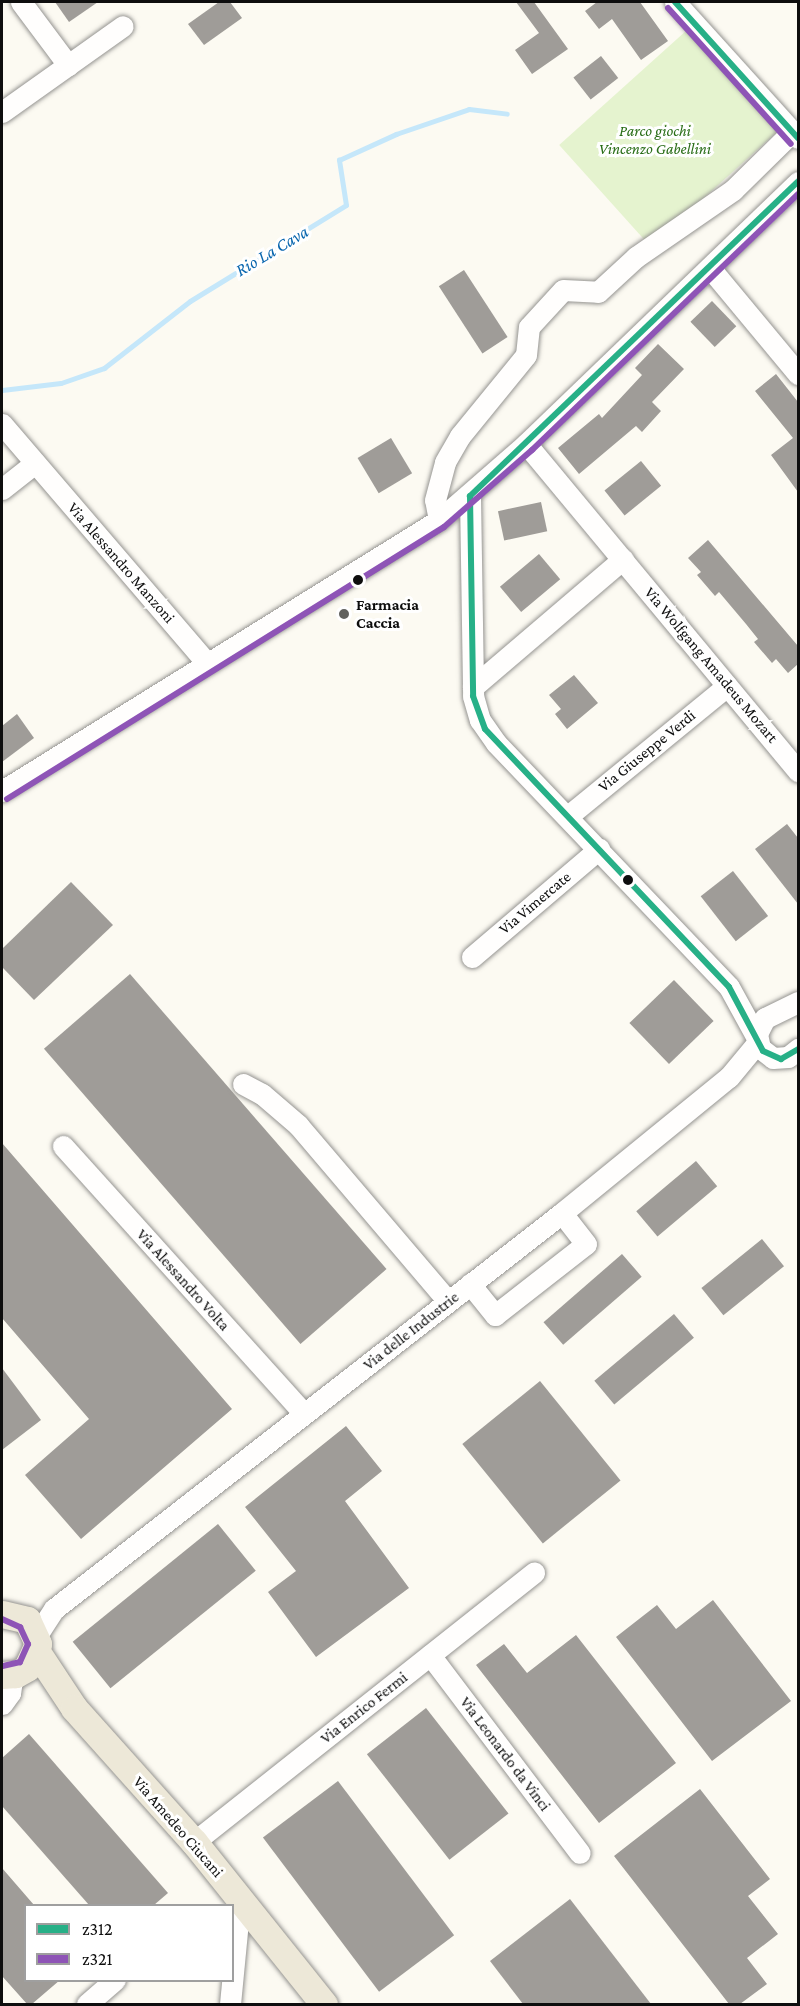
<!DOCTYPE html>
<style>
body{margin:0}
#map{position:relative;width:800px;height:2006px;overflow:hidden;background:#fcfaf2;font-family:"Crimson Pro",serif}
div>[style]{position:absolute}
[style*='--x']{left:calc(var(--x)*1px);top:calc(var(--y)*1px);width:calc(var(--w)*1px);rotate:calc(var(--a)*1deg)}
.green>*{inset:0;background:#e5f3cf;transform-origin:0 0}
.stream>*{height:5px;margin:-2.5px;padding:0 2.5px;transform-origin:2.5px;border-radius:2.5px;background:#c5e7fa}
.building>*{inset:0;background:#9f9c98;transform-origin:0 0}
.roads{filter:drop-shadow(0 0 2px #959491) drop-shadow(0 0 2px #959491)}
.minor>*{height:21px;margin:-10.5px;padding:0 10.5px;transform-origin:10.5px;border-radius:10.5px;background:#fffefd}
.major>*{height:27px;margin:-13.5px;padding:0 13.5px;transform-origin:13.5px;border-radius:13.5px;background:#ede8d8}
.bus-1>*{height:6px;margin:-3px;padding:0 3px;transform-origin:3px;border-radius:3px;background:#27b087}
.bus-2>*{height:6px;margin:-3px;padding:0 3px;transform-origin:3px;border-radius:3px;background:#8e54b6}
.dots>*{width:16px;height:16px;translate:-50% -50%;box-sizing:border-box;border:3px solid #fff;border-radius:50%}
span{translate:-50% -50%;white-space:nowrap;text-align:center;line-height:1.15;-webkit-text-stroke:6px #fff;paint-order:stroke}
.park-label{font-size:16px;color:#296d17;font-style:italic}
.street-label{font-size:16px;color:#0e0e0e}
.poi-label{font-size:16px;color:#0e0e0e;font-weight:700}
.left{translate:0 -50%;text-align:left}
.water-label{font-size:18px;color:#0966ae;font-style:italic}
.frame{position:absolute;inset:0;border:3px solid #0e0e0e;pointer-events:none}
.legend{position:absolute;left:24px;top:1904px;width:210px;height:78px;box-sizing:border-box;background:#fff;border:2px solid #9f9f9f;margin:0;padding:8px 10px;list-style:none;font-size:18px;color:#0e0e0e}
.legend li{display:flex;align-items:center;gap:12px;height:30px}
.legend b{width:30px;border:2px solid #9f9f9f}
</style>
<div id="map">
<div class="green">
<div style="left:687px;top:30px;width:136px;height:172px;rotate:48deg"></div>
</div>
<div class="stream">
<div style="--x:2;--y:390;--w:59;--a:-6.8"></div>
<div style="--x:61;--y:383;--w:46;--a:-19.2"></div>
<div style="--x:104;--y:368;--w:109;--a:-37.9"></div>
<div style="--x:190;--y:301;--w:183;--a:-31.6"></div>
<div style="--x:346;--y:205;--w:46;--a:-98.8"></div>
<div style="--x:339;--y:160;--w:63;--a:-24.5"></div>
<div style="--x:396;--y:134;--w:77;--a:-18.9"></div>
<div style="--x:469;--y:109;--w:38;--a:7"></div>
</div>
<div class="building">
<div style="clip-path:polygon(55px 2px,98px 2px,69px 22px)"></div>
<div style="clip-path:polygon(219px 2px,230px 2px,242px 18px,204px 45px,188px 24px)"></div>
<div style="clip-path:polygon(516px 2px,534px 2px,568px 49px,532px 74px,515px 50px,539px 33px)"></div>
<div style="clip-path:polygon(597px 2px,640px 2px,668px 41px,641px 60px,612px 19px,599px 29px,585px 11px)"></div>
<div style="left:601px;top:56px;width:28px;height:35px;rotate:52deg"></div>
<div style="left:464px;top:270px;width:80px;height:30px;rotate:57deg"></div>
<div style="left:712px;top:301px;width:35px;height:30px;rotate:46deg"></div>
<div style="clip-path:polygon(658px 344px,684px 369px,652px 402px,661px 411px,642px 432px,636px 426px,579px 474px,558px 448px,599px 414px,602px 418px,642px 375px,635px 368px)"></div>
<div style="clip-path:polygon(776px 374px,798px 402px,798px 492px,771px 455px,793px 438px,755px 391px)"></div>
<div style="left:391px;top:438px;width:41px;height:39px;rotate:59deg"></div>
<div style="left:641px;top:461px;width:32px;height:47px;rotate:51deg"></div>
<div style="left:541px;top:502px;width:30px;height:44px;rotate:78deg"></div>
<div style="clip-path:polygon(708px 540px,798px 646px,798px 664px,788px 673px,776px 659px,772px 663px,754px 642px,758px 639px,746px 624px,719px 592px,715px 596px,697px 575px,701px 572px,688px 558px)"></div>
<div style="left:539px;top:554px;width:33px;height:51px;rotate:50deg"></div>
<div style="clip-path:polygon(574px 675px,598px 703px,567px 729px,555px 714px,561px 709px,549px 695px)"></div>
<div style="clip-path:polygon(17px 714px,34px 738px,2px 762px,2px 726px)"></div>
<div style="clip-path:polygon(787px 824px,798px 838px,798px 904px,755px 849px)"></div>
<div style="left:733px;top:871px;width:57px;height:41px;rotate:52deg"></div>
<div style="clip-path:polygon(71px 882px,113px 925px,34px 1000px,2px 967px,2px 949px)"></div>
<div style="left:130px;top:974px;width:391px;height:114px;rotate:49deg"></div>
<div style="left:674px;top:980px;width:57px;height:62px;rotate:46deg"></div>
<div style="clip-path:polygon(2px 1143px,232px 1409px,81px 1539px,25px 1475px,89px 1419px,2px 1318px)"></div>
<div style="left:696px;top:1161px;width:33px;height:78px;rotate:50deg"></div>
<div style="left:762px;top:1239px;width:35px;height:78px;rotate:51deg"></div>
<div style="left:622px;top:1254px;width:30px;height:104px;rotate:49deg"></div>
<div style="left:674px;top:1314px;width:31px;height:104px;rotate:50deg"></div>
<div style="clip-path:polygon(2px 1368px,41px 1420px,2px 1450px)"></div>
<div style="left:540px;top:1381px;width:128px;height:100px;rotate:51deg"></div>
<div style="clip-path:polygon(346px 1426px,382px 1471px,345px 1501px,409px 1588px,316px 1657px,268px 1592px,296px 1571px,245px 1507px)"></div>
<div style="left:218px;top:1524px;width:60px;height:187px;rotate:51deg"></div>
<div style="clip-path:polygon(713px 1600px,791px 1701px,712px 1761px,616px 1637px,657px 1605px,676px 1629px)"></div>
<div style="clip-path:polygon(576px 1635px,676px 1763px,599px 1823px,476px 1665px,504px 1644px,527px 1673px)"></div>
<div style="left:426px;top:1708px;width:134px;height:75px;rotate:52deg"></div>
<div style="clip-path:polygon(29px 1734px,168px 1893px,154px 1905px,89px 1905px,2px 1806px,2px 1758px)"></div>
<div style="left:338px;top:1781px;width:193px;height:94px;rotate:53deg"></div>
<div style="clip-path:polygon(700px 1789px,770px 1879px,748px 1896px,778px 1934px,747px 1958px,767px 1984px,740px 2004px,729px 2004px,614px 1856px)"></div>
<div style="clip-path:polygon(2px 1868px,34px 1905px,26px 1905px,26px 1980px,60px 1980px,32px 2004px,27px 2004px,2px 1976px)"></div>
<div style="clip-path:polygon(570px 1899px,651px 2004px,523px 2004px,490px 1961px)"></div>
</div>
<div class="roads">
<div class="minor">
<div style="--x:21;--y:2;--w:79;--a:53.3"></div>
<div style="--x:675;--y:2;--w:183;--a:47.9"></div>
<div style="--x:2;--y:112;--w:148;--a:-35.4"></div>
<div style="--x:710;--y:268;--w:138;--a:50.3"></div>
<div style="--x:2;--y:424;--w:315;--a:49.4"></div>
<div style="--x:533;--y:452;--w:415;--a:50.3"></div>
<div style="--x:2;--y:489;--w:42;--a:-38.2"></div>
<div style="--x:470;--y:496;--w:200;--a:89.1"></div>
<div style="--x:473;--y:696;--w:25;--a:74"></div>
<div style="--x:480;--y:720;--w:28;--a:55"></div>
<div style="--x:496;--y:743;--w:337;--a:46.3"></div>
<div style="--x:729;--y:987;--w:58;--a:61.2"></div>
<div style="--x:439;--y:520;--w:20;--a:-101"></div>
<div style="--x:435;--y:500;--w:39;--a:-75"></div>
<div style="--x:445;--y:462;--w:30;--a:-60"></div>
<div style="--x:460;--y:436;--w:104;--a:-50.8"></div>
<div style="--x:526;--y:355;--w:28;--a:-84"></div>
<div style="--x:529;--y:327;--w:50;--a:-47.4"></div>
<div style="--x:563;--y:290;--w:35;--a:3"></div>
<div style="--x:598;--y:292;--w:52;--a:-42.6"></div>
<div style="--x:636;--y:257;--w:118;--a:-34.6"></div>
<div style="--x:733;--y:190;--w:83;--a:-44.5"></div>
<div style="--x:473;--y:687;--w:197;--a:-40.5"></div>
<div style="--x:2;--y:791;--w:514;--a:-31.8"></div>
<div style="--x:439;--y:520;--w:116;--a:-41.1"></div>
<div style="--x:526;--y:444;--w:378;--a:-43.9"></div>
<div style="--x:568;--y:816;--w:205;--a:-39.3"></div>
<div style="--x:472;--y:957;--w:167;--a:-40.4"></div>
<div style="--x:798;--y:1002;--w:37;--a:154"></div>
<div style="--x:765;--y:1018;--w:18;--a:117"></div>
<div style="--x:757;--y:1034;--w:14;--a:78"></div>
<div style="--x:760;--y:1048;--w:16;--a:38"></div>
<div style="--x:773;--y:1058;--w:15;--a:-4"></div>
<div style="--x:788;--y:1057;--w:13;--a:-39"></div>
<div style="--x:243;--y:1084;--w:21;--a:28"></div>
<div style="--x:262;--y:1094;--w:48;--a:40.7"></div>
<div style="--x:298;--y:1125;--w:231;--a:49.6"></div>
<div style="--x:63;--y:1146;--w:360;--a:48"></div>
<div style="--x:470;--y:1284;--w:40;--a:51"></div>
<div style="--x:495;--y:1315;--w:115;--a:-38"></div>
<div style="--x:586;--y:1244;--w:39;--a:-128"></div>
<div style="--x:37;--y:1635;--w:31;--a:-57"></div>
<div style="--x:54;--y:1609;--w:644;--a:-37.94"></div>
<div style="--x:562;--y:1213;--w:215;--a:-39.2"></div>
<div style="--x:729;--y:1077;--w:45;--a:-50.4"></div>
<div style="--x:430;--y:1655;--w:248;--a:52.9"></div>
<div style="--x:2;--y:1704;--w:14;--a:-54"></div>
<div style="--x:10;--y:1693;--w:18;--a:-81"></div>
<div style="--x:194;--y:1842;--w:434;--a:-38.4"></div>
<div style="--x:87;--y:2004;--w:37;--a:-41"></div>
<div style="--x:230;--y:2004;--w:104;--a:-84.5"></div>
</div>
<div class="major">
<div style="--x:2;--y:1614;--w:26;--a:13"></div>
<div style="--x:27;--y:1620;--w:26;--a:65"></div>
<div style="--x:38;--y:1644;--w:26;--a:115"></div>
<div style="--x:27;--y:1668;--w:13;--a:151"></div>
<div style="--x:16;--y:1674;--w:14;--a:176"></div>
<div style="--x:37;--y:1652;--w:67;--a:56.5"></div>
<div style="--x:74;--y:1708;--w:180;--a:48.2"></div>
<div style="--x:194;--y:1842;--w:208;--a:51.3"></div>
</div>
</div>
<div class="bus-1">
<div style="--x:675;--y:2;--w:183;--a:47.9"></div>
<div style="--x:470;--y:496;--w:200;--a:89.1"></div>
<div style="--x:473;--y:696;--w:35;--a:70"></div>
<div style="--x:485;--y:729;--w:355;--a:46.6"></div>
<div style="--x:729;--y:987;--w:72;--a:62"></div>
<div style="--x:763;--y:1051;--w:20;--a:24"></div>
<div style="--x:781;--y:1059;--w:20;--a:-30"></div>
<div style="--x:470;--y:496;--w:454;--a:-43.8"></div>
</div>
<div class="bus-2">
<div style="--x:668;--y:8;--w:183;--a:47.9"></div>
<div style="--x:7;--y:799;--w:515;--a:-31.9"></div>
<div style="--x:444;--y:527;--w:117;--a:-41.2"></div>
<div style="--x:532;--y:450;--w:369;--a:-43.9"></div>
<div style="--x:2;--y:1619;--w:20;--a:24"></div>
<div style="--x:20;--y:1627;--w:19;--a:65"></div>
<div style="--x:28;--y:1644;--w:20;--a:114"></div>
<div style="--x:20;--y:1662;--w:18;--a:167"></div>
</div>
<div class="dots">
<div style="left:358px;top:580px;background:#0e0e0e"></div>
<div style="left:344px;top:614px;background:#61615e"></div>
<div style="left:628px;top:880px;background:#0e0e0e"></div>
</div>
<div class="park-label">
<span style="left:655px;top:140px">Parco giochi<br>Vincenzo Gabellini</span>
</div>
<div class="street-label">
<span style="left:121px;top:563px;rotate:49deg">Via Alessandro Manzoni</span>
<span style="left:711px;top:665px;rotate:50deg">Via Wolfgang Amadeus Mozart</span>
<span style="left:647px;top:751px;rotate:-39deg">Via Giuseppe Verdi</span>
<span style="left:535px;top:903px;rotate:-40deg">Via Vimercate</span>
<span style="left:183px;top:1280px;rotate:48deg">Via Alessandro Volta</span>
<span style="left:411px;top:1331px;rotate:-38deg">Via delle Industrie</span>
<span style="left:364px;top:1708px;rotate:-38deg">Via Enrico Fermi</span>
<span style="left:505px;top:1754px;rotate:53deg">Via Leonardo da Vinci</span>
<span style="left:178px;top:1827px;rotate:49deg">Via Amedeo Ciucani</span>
</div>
<div class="poi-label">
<span class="left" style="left:356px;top:614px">Farmacia<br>Caccia</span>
</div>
<div class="water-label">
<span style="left:272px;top:251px;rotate:-31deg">Rio La Cava</span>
</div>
<div class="frame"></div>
<ul class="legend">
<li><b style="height:8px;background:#27b087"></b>z312</li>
<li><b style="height:8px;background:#8e54b6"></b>z321</li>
</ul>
</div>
